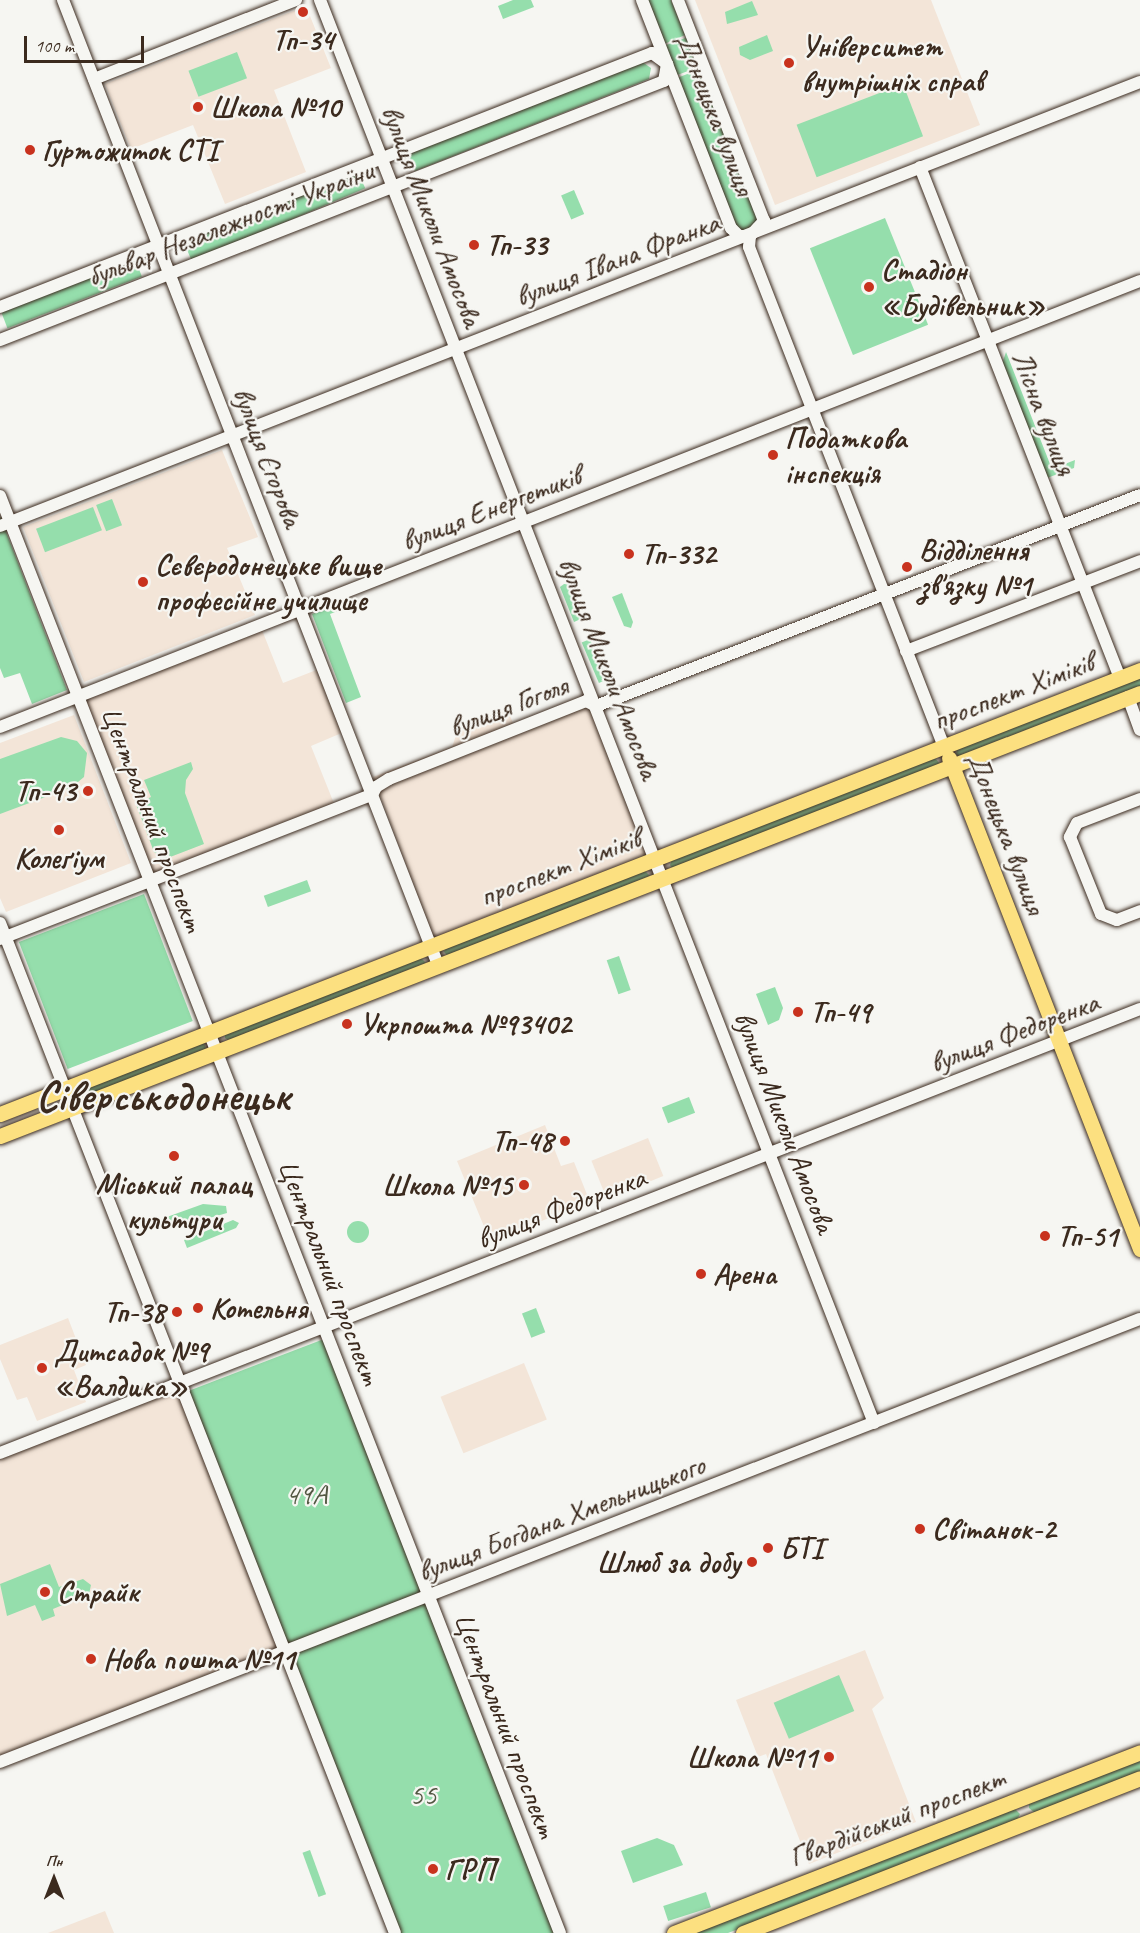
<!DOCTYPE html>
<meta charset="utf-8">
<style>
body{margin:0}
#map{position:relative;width:1140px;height:1933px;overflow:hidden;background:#f6f6f2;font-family:Caveat,sans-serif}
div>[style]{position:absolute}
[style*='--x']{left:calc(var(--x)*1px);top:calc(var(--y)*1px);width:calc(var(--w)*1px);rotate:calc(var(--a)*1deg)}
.built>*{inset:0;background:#f3e5d8;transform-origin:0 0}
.green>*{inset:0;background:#95deac;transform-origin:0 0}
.round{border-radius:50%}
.roads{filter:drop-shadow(0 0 2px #3b2a1e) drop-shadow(0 0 2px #3b2a1e)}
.minor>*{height:12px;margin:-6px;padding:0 6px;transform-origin:6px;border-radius:6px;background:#f6f6f2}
.major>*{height:15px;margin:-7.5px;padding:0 7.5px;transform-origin:7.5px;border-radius:7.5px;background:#fce080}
.dots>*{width:16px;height:16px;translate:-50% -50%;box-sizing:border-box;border:3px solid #f6f6f2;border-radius:50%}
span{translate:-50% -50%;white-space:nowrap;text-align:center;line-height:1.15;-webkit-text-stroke:4.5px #f6f6f2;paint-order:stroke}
.poi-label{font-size:30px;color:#3b2a1e;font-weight:700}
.left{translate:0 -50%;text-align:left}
.right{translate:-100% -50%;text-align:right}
.street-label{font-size:30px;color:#3b2a1e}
.park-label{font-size:30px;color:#525742}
.town-label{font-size:42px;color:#3b2a1e;font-weight:700}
.north{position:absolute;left:24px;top:1849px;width:60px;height:60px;-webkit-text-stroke:4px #f6f6f2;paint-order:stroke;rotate:0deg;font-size:16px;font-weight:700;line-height:24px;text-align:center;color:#3b2a1e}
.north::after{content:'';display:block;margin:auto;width:21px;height:27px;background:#3b2a1e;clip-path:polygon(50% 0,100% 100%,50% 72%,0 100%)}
.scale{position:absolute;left:24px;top:36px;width:120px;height:27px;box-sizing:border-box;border:3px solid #3b2a1e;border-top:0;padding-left:8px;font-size:18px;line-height:21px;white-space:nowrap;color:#3b2a1e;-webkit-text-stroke:4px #f6f6f2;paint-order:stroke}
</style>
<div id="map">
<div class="built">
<div style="clip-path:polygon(695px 0,931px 0,980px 125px,775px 205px)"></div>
<div style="clip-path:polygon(296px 10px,300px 20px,310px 16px,331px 68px,274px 90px,306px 172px,225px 204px,193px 125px,131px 149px,105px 84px)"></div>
<div style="clip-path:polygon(222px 450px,258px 537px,227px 548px,255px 615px,84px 682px,23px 527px)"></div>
<div style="clip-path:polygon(262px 630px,283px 683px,319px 669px,344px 732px,311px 746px,335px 806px,152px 876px,83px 699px)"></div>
<div style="clip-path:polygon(589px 703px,649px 857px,434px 940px,373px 777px,452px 747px,459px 727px,507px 709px,519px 737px,517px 730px)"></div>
<div style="clip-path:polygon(74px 715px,131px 863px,6px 912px,0 898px,0 743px)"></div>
<div style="clip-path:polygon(545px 1125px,561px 1166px,574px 1162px,590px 1202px,490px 1241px,457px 1161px)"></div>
<div style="left:648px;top:1138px;width:41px;height:61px;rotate:68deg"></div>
<div style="clip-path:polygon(68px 1318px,86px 1365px,74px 1370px,86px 1402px,37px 1421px,27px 1397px,17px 1400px,0 1359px,0 1345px)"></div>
<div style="left:524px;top:1363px;width:61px;height:90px;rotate:68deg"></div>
<div style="clip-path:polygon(177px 1387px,280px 1649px,0 1758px,0 1456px)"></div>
<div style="clip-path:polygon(865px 1650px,884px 1698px,872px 1709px,916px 1822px,809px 1864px,766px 1754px,758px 1757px,736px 1700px)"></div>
<div style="clip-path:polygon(105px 1911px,114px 1933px,48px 1933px)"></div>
</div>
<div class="green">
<div style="clip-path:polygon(513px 0,531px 0,534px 7px,503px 19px,498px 6px)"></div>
<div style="clip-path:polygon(644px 0,671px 0,685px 35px,662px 45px)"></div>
<div style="clip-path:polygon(752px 1px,758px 15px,727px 24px,725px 12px)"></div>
<div style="clip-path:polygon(767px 35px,773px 51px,750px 60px,740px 55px,739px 47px)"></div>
<div style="left:688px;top:37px;width:32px;height:26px;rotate:70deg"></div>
<div style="left:237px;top:52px;width:28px;height:52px;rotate:69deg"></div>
<div style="clip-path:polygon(641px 61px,651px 68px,649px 79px,415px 171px,407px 152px)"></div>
<div style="clip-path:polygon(700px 69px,758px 217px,758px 223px,745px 232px,735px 226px,677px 78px)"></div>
<div style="left:903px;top:84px;width:56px;height:114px;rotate:69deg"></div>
<div style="left:357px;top:169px;width:21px;height:188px;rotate:67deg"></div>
<div style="left:574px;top:190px;width:26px;height:14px;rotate:67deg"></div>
<div style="left:885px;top:218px;width:115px;height:81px;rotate:68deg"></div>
<div style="left:134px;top:256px;width:22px;height:144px;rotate:69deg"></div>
<div style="clip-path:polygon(1006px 352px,1052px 469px,1075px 460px,1074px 468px,1047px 478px,1002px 364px)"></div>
<div style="left:112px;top:499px;width:28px;height:17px;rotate:69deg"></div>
<div style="left:93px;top:507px;width:25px;height:61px;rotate:69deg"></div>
<div style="clip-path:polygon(0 516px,67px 690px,32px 704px,20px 673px,4px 678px,0 668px)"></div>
<div style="clip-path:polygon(564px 584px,569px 584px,583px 618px,574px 622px,560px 587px)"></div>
<div style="clip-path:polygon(622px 593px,633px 622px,631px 628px,624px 626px,612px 597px)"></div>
<div style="clip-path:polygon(346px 601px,348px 607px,330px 614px,361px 697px,346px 703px,312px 614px)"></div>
<div style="left:590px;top:639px;width:44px;height:9px;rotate:67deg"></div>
<div style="clip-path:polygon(1140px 676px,1140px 686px,958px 756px,956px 754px,958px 748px)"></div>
<div style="clip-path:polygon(61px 737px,77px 741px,87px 753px,84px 777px,72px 787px,0 814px,0 759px)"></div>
<div style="clip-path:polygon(935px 758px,940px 764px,672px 868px,670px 865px,672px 859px)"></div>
<div style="clip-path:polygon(191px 762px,193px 769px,186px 780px,185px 793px,204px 844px,165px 859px,154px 852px,136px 804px,151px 797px,144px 780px)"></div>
<div style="clip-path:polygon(644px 870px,650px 876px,447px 955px,444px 952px,445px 949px)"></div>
<div style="left:307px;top:880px;width:12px;height:46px;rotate:70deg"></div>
<div style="left:144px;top:894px;width:136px;height:134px;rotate:69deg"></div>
<div style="left:619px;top:956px;width:36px;height:13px;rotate:71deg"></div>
<div style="clip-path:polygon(420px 957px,426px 963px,228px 1040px,225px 1038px,225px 1034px)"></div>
<div style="clip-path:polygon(775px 987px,783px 1008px,779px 1020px,768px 1025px,756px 994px)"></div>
<div style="clip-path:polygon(204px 1043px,206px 1049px,82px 1098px,78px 1090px)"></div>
<div style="left:689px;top:1097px;width:17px;height:29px;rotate:69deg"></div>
<div style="clip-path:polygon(203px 1204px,226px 1206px,227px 1213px,171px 1229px,164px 1218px)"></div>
<div style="clip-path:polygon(233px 1220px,239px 1223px,236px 1228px,187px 1248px,184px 1240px)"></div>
<div class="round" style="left:347px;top:1221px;width:22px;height:22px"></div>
<div style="left:536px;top:1308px;width:26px;height:15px;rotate:69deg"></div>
<div style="left:324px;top:1339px;width:273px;height:146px;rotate:69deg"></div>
<div style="clip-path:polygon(50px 1564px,59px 1587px,83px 1579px,91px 1585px,89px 1594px,53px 1609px,55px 1616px,42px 1621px,35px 1605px,7px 1616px,0 1584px)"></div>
<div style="clip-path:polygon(425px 1603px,554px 1933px,400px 1933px,292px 1655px)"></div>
<div style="left:839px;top:1675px;width:39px;height:71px;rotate:67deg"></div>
<div style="clip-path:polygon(1140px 1757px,1140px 1772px,1035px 1813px,1029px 1808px,1029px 1801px)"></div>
<div style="clip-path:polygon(1013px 1807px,1020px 1814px,1017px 1820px,728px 1933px,688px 1933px)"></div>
<div style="clip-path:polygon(657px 1838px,674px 1845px,683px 1865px,633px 1883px,621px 1851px)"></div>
<div style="left:310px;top:1850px;width:47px;height:8px;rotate:70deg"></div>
<div style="left:706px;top:1892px;width:16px;height:45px;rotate:72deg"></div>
</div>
<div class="roads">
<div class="minor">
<div style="--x:63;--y:0;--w:1035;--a:68.76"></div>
<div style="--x:320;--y:0;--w:1527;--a:68.73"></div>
<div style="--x:642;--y:0;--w:245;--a:68.7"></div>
<div style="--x:731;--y:228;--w:11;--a:45"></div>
<div style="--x:739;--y:236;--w:11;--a:0"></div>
<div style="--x:750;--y:236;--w:21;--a:-47"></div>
<div style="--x:764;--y:221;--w:237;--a:-111.3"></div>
<div style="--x:94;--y:79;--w:217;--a:-21.4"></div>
<div style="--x:920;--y:167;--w:549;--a:68.63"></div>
<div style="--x:750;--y:236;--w:11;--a:95"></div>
<div style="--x:749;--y:247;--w:537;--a:68.69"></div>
<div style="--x:0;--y:307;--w:700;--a:-21.28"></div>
<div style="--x:652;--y:53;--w:19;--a:36"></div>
<div style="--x:667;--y:64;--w:17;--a:100"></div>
<div style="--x:664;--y:81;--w:713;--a:158.69"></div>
<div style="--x:0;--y:496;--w:1542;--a:68.71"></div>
<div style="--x:0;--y:526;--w:1223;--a:-21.28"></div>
<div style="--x:906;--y:651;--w:251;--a:-21"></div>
<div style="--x:1128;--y:697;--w:35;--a:70"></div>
<div style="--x:0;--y:727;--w:1224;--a:-21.37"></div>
<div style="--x:1140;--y:799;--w:67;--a:159.1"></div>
<div style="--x:1077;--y:823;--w:16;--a:117"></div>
<div style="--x:1070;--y:837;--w:83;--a:68.1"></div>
<div style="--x:1101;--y:914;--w:17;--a:21"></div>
<div style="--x:1117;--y:920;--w:25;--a:-21"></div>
<div style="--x:0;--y:923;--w:1084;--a:68.64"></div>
<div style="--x:0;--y:939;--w:399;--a:-21.2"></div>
<div style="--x:372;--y:795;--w:9;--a:-63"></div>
<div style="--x:376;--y:787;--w:15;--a:-32"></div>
<div style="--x:389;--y:779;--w:212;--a:-21.6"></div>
<div style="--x:586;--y:701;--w:11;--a:27"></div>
<div style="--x:596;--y:706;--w:583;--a:-21.2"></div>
<div style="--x:0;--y:1453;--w:1223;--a:-21.28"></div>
<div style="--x:0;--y:1762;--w:1223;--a:-21.24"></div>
</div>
<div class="major">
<div style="--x:949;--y:758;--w:527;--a:68.74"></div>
<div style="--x:0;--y:1114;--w:1223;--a:-21.28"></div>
<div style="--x:0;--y:1136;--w:1223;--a:-21.24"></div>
<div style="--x:674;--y:1933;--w:500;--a:-21.2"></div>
<div style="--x:743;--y:1933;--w:426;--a:-21.3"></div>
</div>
</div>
<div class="dots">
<div style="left:303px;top:12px;background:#c8321e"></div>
<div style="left:789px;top:63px;background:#c8321e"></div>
<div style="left:198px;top:107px;background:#c8321e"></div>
<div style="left:30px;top:150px;background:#c8321e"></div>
<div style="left:474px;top:245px;background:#c8321e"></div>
<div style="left:869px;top:287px;background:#c8321e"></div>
<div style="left:773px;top:455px;background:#c8321e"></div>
<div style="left:629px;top:554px;background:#c8321e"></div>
<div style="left:907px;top:567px;background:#c8321e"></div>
<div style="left:143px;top:582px;background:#c8321e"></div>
<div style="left:88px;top:791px;background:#c8321e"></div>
<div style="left:59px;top:830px;background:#c8321e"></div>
<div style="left:798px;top:1012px;background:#c8321e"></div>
<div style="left:347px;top:1024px;background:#c8321e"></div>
<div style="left:565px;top:1141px;background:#c8321e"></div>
<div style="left:174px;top:1156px;background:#c8321e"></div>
<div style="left:524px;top:1185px;background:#c8321e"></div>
<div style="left:1045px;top:1236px;background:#c8321e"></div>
<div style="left:701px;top:1274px;background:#c8321e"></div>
<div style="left:198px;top:1308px;background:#c8321e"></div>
<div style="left:177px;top:1312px;background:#c8321e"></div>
<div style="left:42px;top:1368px;background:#c8321e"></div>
<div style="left:920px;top:1529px;background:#c8321e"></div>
<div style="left:768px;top:1548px;background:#c8321e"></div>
<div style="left:752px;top:1562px;background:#c8321e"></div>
<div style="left:45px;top:1592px;background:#c8321e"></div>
<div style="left:91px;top:1659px;background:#c8321e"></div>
<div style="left:829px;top:1757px;background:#c8321e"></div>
<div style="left:433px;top:1869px;background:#c8321e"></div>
</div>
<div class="poi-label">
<span style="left:303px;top:40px">Тп-34</span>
<span class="left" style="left:801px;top:63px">Університет<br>внутрішніх справ</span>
<span class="left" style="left:210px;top:107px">Школа №10</span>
<span class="left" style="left:42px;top:150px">Гуртожиток СТІ</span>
<span class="left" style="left:486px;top:245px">Тп-33</span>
<span class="left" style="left:881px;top:287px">Стадіон<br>«Будівельник»</span>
<span class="left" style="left:785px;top:455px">Податкова<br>інспекція</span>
<span class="left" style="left:919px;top:567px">Відділення<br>зв'язку №1</span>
<span class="left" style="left:641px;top:554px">Тп-332</span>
<span class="left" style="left:155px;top:582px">Сєвєродонецьке вище<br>професійне училище</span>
<span class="right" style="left:76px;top:791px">Тп-43</span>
<span style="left:59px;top:858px">Колеґіум</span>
<span class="left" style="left:810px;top:1012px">Тп-49</span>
<span class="left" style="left:359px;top:1024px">Укрпошта №93402</span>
<span class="right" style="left:553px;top:1141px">Тп-48</span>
<span style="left:174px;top:1201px">Міський палац<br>культури</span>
<span class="right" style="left:512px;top:1185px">Школа №15</span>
<span class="left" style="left:1057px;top:1236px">Тп-51</span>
<span class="left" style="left:713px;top:1274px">Арена</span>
<span class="left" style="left:210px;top:1308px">Котельня</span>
<span class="right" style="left:165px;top:1312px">Тп-38</span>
<span class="left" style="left:54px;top:1368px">Дитсадок №9<br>«Валдика»</span>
<span class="left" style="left:932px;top:1529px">Світанок-2</span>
<span class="left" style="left:780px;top:1548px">БТІ</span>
<span class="right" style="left:740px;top:1562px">Шлюб за добу</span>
<span class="left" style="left:57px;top:1592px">Страйк</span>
<span class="left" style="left:103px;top:1659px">Нова пошта №11</span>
<span class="right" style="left:817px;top:1757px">Школа №11</span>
<span class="left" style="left:445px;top:1869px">ГРП</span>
</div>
<div class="street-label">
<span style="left:716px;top:114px;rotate:69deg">Донецька вулиця</span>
<span style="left:432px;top:216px;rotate:69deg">вулиця Миколи Амосова</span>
<span style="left:230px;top:223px;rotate:-21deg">бульвар Незалежності України</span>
<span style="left:617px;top:259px;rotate:-21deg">вулиця Івана Франка</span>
<span style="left:1044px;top:413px;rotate:69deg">Лісна вулиця</span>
<span style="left:268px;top:457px;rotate:69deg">вулиця Єгорова</span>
<span style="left:491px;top:508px;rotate:-21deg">вулиця Енергетиків</span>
<span style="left:609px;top:668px;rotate:69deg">вулиця Миколи Амосова</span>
<span style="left:1013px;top:691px;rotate:-21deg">проспект Хіміків</span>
<span style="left:508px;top:706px;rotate:-21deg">вулиця Гоголя</span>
<span style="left:153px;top:819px;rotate:69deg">Центральний проспект</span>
<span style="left:1007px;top:833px;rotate:69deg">Донецька вулиця</span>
<span style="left:560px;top:867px;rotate:-21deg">проспект Хіміків</span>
<span style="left:1014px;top:1032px;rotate:-21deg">вулиця Федоренка</span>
<span style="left:785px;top:1122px;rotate:69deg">вулиця Миколи Амосова</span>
<span style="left:561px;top:1208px;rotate:-21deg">вулиця Федоренка</span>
<span style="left:330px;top:1272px;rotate:69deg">Центральний проспект</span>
<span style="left:561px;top:1518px;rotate:-21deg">вулиця Богдана Хмельницького</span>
<span style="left:506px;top:1725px;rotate:69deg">Центральний проспект</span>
<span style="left:897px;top:1817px;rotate:-21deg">Гвардійський проспект</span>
</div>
<div class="park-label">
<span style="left:306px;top:1494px">49А</span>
<span style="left:423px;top:1794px">55</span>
</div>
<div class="town-label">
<span style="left:163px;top:1097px">Сіверськодонецьк</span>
</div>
<div class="north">Пн</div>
<div class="scale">100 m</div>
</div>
